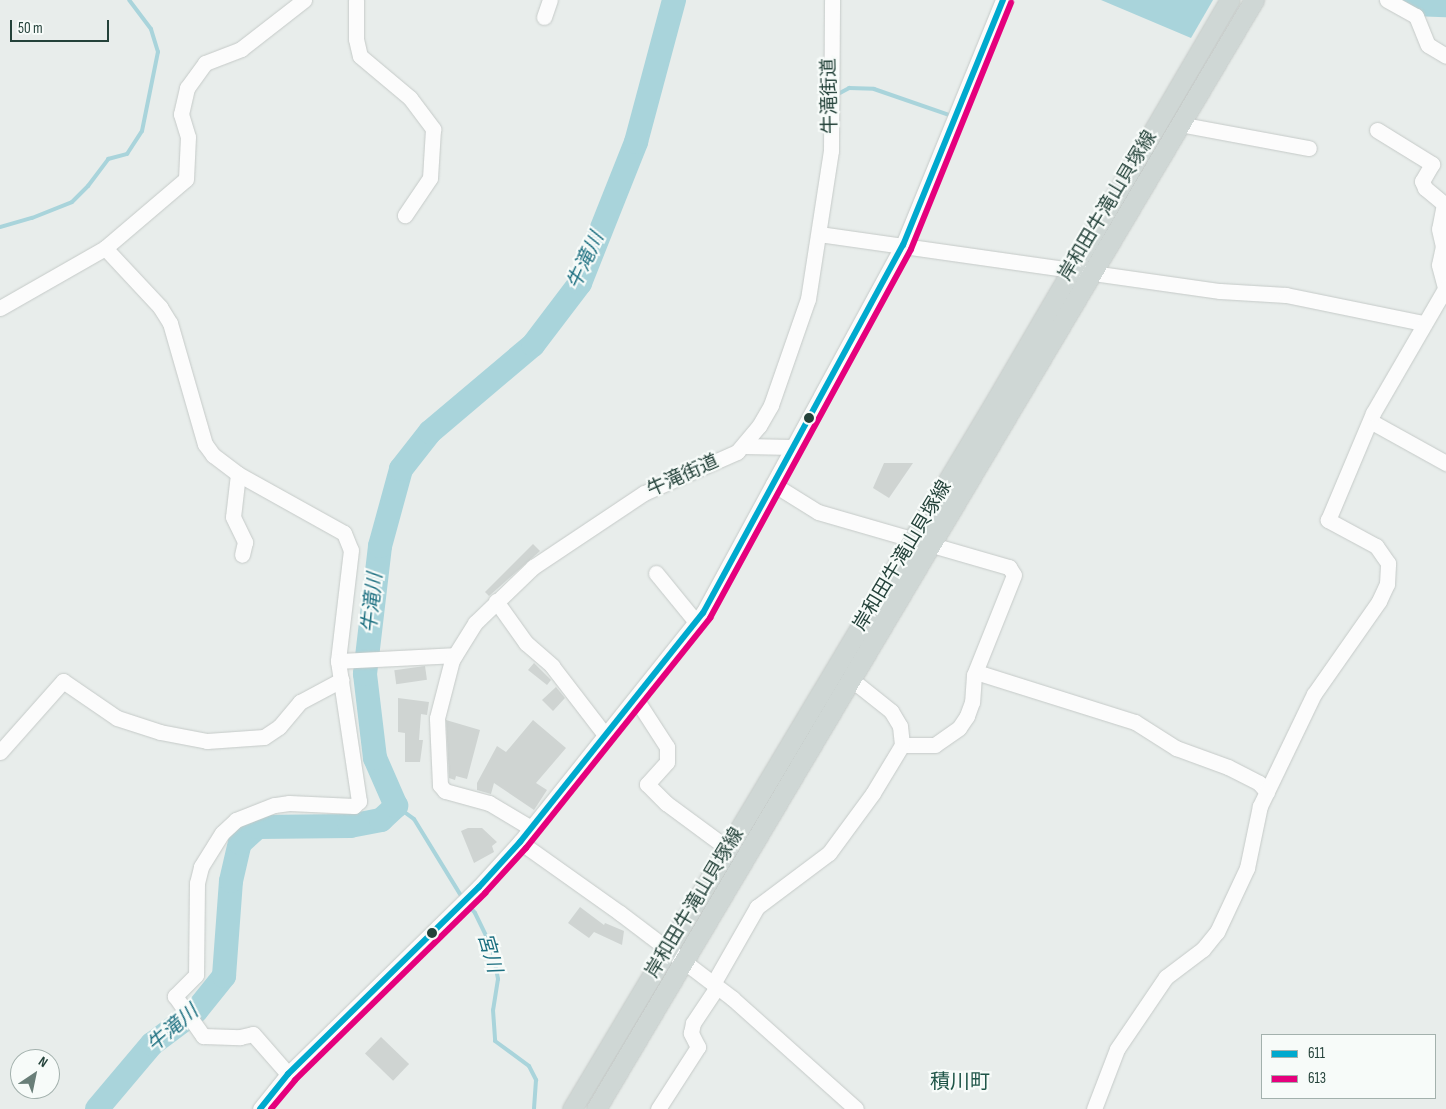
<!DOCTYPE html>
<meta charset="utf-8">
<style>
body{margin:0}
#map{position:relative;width:1446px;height:1109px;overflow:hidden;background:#e8edeb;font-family:"Sofia Sans Condensed","Noto Sans JP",sans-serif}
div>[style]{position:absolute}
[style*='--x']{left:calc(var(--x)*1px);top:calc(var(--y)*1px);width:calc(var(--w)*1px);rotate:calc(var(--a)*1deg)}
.water>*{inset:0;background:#a9d4db}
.stream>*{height:4px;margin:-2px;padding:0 2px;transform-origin:2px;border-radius:2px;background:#a9d4db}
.river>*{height:24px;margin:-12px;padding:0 12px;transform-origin:12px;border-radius:12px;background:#a9d4db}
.building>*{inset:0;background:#cfd4d2;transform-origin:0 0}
.roads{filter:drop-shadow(0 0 1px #c5cac8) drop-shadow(0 0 1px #c5cac8)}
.minor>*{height:15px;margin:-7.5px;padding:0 7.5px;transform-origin:7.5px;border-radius:7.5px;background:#fcfcfc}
.major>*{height:19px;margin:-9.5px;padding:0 9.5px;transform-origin:9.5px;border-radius:9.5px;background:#cfd7d5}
.bus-1>*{height:6px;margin:-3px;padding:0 3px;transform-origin:3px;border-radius:3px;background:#00a9ce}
.bus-2>*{height:6px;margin:-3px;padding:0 3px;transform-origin:3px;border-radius:3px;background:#e5007d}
.dots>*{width:14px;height:14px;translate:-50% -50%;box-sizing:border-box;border:2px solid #f7fbf9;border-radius:50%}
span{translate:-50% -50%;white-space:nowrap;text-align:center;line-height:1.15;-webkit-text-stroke:4.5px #f7fbf9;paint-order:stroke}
.street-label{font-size:19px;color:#24423a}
.water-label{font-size:20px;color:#1c6f80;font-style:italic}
.neighbourhood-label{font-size:20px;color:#1f5548}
.legend{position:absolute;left:1261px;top:1034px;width:175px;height:65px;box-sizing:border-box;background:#f7fbf9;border:1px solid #a3b1ad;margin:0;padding:6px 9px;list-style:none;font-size:15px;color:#24423a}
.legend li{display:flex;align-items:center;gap:10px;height:25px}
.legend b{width:25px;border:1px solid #a3b1ad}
.north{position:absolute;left:10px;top:1049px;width:50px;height:50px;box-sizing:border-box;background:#f7fbf9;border:1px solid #a3b1ad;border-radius:50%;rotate:34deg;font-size:14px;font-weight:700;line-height:20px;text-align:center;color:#24423a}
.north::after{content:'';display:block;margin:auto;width:18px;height:22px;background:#697e78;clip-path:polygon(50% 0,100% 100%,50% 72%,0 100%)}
.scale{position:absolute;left:10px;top:20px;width:99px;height:22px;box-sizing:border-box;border:2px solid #24423a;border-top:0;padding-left:6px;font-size:15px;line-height:18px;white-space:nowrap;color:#24423a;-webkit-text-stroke:4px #f7fbf9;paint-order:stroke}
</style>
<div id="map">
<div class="water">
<div style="clip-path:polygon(1101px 0,1213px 0,1191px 38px)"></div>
</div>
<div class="stream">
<div style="--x:836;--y:95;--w:15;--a:-28"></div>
<div style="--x:849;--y:88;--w:25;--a:2"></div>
<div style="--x:874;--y:89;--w:83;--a:19.1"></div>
<div style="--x:0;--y:227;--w:33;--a:-16"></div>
<div style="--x:32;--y:218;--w:43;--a:-21.8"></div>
<div style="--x:72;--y:202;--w:23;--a:-45"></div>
<div style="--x:88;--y:186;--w:34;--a:-53"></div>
<div style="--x:108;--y:159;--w:20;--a:-15"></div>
<div style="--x:127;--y:154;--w:27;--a:-57"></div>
<div style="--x:142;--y:131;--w:81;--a:-78.6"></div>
<div style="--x:158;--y:52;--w:24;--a:-107"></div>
<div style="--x:151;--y:29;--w:36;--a:-127"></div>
<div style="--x:396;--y:806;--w:22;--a:36"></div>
<div style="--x:414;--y:819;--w:94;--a:58.5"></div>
<div style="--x:467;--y:904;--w:12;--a:48"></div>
<div style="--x:475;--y:913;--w:39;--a:64"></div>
<div style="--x:492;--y:948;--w:32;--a:79"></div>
<div style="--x:498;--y:979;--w:31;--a:99"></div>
<div style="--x:493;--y:1010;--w:31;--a:86"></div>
<div style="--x:495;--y:1041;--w:42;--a:36.3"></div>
<div style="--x:529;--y:1066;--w:16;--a:63"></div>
<div style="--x:536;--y:1080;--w:29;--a:94"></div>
</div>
<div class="river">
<div style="--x:1401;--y:0;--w:12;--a:20"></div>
<div style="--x:1412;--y:4;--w:34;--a:2"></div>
<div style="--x:97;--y:1109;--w:85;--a:-49.8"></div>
<div style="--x:152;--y:1044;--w:55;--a:-36.9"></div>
<div style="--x:196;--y:1011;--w:45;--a:-51.3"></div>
<div style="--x:224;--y:976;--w:95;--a:-85.8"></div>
<div style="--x:231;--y:881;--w:39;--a:-77"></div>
<div style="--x:240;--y:843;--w:24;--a:-42"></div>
<div style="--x:258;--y:827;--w:92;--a:-0.6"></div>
<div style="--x:350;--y:826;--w:32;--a:-11"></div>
<div style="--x:381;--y:820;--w:21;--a:-43"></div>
<div style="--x:396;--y:806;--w:52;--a:-113.6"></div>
<div style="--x:375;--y:758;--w:85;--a:-96.8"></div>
<div style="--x:365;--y:674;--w:129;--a:-83.3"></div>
<div style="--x:380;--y:546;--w:80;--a:-74.7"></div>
<div style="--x:401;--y:469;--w:47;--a:-51.9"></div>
<div style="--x:430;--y:432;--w:135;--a:-40.2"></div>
<div style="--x:533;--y:345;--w:78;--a:-52.8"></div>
<div style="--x:580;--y:283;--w:152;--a:-68.3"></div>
<div style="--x:636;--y:142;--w:147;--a:-75"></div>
</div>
<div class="building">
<div style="clip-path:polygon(884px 463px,913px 463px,889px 498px,873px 488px)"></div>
<div style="clip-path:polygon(533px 544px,540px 551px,489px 596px,485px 592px)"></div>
<div style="clip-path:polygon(534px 663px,551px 680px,547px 685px,528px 670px)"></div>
<div style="left:425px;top:666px;width:14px;height:31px;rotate:82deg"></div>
<div style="clip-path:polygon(556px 687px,565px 698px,553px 711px,542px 700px)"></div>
<div style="clip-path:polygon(398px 698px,429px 702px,427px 715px,421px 714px,419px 740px,423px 740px,420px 762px,405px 762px,405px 733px,398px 732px)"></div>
<div style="clip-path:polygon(446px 720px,480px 730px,467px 779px,456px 776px,455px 780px,449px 778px)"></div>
<div style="clip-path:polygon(533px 720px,566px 748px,536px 783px,547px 790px,534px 810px,494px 783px,491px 794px,477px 790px,477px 783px,497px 746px,506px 752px)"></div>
<div style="clip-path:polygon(468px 828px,482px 828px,497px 842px,492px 846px,494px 852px,474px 863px,461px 831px)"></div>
<div style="clip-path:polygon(580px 907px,604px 925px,605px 923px,624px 931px,622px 945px,594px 932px,589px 938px,568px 923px)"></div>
<div style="left:381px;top:1037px;width:39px;height:23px;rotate:44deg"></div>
</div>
<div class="roads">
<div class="minor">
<div style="--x:356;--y:0;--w:39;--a:90"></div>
<div style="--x:356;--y:39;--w:17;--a:77"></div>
<div style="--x:360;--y:56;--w:65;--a:40"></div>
<div style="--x:410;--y:98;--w:39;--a:53"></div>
<div style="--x:433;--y:129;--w:49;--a:93.5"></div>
<div style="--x:430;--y:178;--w:45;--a:124"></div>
<div style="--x:1387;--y:0;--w:33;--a:29"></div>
<div style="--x:1416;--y:16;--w:31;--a:68"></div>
<div style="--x:1428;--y:45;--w:21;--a:31"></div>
<div style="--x:544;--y:17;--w:18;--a:-71"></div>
<div style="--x:1179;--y:124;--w:132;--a:10.5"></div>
<div style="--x:1377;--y:130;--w:65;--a:31.7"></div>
<div style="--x:1432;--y:164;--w:20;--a:120"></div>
<div style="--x:1422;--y:181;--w:8;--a:67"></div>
<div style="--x:1425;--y:188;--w:25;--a:40"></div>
<div style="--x:1444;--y:204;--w:25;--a:101"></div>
<div style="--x:1439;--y:229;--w:17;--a:77"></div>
<div style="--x:1443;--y:246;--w:19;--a:102"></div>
<div style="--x:1439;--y:265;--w:23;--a:75"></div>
<div style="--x:819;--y:234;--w:405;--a:8.1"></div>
<div style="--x:1220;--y:291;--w:66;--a:3.5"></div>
<div style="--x:1286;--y:295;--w:139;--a:11.6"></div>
<div style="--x:105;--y:248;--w:81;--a:47"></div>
<div style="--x:160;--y:307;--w:19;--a:58"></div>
<div style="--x:170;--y:323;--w:126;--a:73.9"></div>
<div style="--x:205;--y:444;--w:14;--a:54"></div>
<div style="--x:213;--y:455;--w:31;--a:37"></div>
<div style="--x:238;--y:474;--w:121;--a:29.1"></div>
<div style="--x:344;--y:533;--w:18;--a:68"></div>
<div style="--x:351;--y:550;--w:112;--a:96.7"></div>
<div style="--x:338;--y:661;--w:142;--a:81.5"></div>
<div style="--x:359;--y:801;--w:7;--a:135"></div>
<div style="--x:354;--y:806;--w:65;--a:-177.4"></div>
<div style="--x:289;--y:803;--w:15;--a:172"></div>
<div style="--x:274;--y:805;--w:41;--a:158.5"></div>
<div style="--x:236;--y:820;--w:19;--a:137"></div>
<div style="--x:222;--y:833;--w:40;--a:122"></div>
<div style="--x:201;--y:867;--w:16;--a:104"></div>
<div style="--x:197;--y:883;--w:92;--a:90.6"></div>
<div style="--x:196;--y:975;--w:30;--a:135"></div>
<div style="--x:175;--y:996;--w:49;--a:55"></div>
<div style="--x:203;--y:1036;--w:37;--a:2"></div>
<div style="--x:240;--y:1037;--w:13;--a:-13"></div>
<div style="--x:253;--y:1034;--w:53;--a:48.8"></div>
<div style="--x:0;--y:308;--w:121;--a:-29.7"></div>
<div style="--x:105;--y:248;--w:106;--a:-40.4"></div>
<div style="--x:186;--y:179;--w:42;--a:-87.3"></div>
<div style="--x:188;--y:137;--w:24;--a:-107"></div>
<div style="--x:181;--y:114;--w:27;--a:-77"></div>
<div style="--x:187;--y:88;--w:31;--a:-54"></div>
<div style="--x:205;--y:63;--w:39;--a:-21"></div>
<div style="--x:241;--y:49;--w:80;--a:-37.9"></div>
<div style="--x:1372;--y:422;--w:85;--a:29"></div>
<div style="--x:744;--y:446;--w:49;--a:1.2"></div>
<div style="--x:238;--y:474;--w:43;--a:96.6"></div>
<div style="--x:233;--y:517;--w:28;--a:64"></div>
<div style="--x:245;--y:542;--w:13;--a:103"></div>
<div style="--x:773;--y:484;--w:53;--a:31.9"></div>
<div style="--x:818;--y:512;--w:199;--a:16.1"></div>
<div style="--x:1009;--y:567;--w:9;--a:58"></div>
<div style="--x:1014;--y:575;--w:108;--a:111.8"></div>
<div style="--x:974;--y:675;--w:27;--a:94"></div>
<div style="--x:972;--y:702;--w:15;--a:110"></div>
<div style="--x:967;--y:716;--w:14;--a:124"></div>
<div style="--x:959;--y:728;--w:29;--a:145"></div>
<div style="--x:935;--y:745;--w:33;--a:180"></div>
<div style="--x:656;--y:573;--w:63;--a:50.8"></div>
<div style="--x:496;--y:601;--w:52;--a:54.5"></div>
<div style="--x:526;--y:643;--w:35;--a:41"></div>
<div style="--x:552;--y:666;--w:88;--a:52.4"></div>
<div style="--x:338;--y:661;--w:117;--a:-2.9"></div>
<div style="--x:976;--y:672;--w:167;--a:17.5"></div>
<div style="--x:1135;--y:722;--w:49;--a:32.4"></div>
<div style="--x:1176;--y:748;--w:55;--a:20.1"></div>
<div style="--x:1228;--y:767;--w:35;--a:27"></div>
<div style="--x:1259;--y:783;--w:12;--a:48"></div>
<div style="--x:636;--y:699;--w:57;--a:57.1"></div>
<div style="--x:667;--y:747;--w:15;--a:90"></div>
<div style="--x:667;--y:762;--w:30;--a:132"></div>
<div style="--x:647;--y:784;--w:27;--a:45"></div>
<div style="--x:666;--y:803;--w:76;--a:36.4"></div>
<div style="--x:0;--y:752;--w:95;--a:-48.4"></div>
<div style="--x:63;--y:681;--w:65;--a:34.4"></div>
<div style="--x:117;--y:718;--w:45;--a:18"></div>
<div style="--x:160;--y:732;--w:48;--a:10.8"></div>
<div style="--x:207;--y:741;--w:57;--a:-4"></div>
<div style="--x:264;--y:737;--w:18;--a:-34"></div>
<div style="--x:279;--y:727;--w:33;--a:-50"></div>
<div style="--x:300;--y:702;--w:47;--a:-28.2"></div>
<div style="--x:531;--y:828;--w:49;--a:-149.2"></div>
<div style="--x:489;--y:803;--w:46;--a:-164.7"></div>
<div style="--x:445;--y:791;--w:8;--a:-130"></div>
<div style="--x:440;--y:785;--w:67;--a:-92.6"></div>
<div style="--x:437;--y:718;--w:60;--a:-75.5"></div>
<div style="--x:452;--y:660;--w:44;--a:-58.1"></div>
<div style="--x:475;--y:623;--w:81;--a:-44"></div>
<div style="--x:533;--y:567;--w:133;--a:-33.7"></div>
<div style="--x:644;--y:493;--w:102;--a:-23.8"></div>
<div style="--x:737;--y:452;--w:34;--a:-50"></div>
<div style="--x:759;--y:426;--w:24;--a:-60"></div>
<div style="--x:771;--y:405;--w:112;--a:-70.8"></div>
<div style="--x:808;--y:299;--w:150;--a:-81.2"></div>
<div style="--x:831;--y:151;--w:151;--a:-89.6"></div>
<div style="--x:520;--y:842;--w:123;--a:35.4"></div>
<div style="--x:620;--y:913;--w:141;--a:37.2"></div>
<div style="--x:732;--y:998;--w:166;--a:41.8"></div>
<div style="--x:713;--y:984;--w:89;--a:-60.3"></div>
<div style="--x:757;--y:907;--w:90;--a:-36.9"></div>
<div style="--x:829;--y:853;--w:74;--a:-53.7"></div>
<div style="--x:873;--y:793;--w:56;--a:-58.9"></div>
<div style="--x:902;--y:745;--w:19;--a:-96"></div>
<div style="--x:900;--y:726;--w:17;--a:-121"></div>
<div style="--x:891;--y:711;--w:50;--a:-141.5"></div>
<div style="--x:260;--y:1109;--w:45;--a:-51.3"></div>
<div style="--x:288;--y:1074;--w:267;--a:-44.4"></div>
<div style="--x:479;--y:887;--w:61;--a:-47.7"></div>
<div style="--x:520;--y:842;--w:293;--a:-51.4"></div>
<div style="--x:703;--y:613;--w:419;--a:-61.5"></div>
<div style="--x:903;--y:245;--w:265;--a:-67.8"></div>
<div style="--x:658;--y:1109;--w:74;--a:-57.2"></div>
<div style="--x:698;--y:1047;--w:16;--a:-117"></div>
<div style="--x:691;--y:1033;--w:10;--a:-79"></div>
<div style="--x:693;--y:1023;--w:43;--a:-56.3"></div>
<div style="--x:1094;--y:1109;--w:64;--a:-69"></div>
<div style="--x:1117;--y:1049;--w:87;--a:-55.8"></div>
<div style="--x:1166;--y:977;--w:46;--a:-37.1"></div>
<div style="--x:1203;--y:949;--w:22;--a:-51"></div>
<div style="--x:1217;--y:932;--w:71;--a:-64.9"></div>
<div style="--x:1247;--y:868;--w:63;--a:-78.2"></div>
<div style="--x:1260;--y:806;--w:124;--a:-64.3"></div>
<div style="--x:1314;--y:694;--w:113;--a:-55"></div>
<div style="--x:1379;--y:601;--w:19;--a:-65"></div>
<div style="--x:1387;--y:584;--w:21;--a:-87"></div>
<div style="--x:1388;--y:563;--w:21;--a:-125"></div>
<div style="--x:1376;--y:546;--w:55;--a:-151.6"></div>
<div style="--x:1328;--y:520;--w:116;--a:-67.2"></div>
<div style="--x:1373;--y:413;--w:146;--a:-59.9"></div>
</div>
<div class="major">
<div style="--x:572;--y:1109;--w:828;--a:-59.13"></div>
<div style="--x:997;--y:398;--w:461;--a:-59.7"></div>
<div style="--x:596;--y:1109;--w:1290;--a:-59.32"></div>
</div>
</div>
<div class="bus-1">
<div style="--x:260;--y:1109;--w:45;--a:-51.3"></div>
<div style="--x:288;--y:1074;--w:267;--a:-44.4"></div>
<div style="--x:479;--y:887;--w:61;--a:-47.7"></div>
<div style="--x:520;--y:842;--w:293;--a:-51.4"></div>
<div style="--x:703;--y:613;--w:419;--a:-61.5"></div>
<div style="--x:903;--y:245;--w:265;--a:-67.8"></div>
</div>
<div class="bus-2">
<div style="--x:271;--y:1109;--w:38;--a:-50"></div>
<div style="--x:295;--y:1080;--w:267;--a:-44.5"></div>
<div style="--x:485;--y:893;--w:61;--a:-47.7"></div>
<div style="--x:526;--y:848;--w:295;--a:-51.3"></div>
<div style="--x:710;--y:618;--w:420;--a:-61.4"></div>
<div style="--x:911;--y:249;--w:266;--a:-67.9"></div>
</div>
<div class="dots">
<div style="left:809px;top:418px;background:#24423a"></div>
<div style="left:432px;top:933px;background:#24423a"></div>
</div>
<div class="street-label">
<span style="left:830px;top:96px;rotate:-91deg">牛滝街道</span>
<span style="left:1108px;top:206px;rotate:-59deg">岸和田牛滝山貝塚線</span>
<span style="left:683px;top:476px;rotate:-24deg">牛滝街道</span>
<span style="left:903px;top:556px;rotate:-59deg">岸和田牛滝山貝塚線</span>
<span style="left:695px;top:903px;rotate:-59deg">岸和田牛滝山貝塚線</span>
</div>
<div class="water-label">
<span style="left:586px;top:261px;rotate:-65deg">牛滝川</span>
<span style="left:373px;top:603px;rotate:-84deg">牛滝川</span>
<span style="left:489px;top:953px;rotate:74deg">宮川</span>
<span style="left:173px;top:1029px;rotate:-41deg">牛滝川</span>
</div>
<div class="neighbourhood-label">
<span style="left:960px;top:1082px">積川町</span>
</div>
<ul class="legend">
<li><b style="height:6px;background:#00a9ce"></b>611</li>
<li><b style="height:6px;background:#e5007d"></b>613</li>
</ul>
<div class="north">N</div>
<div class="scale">50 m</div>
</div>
